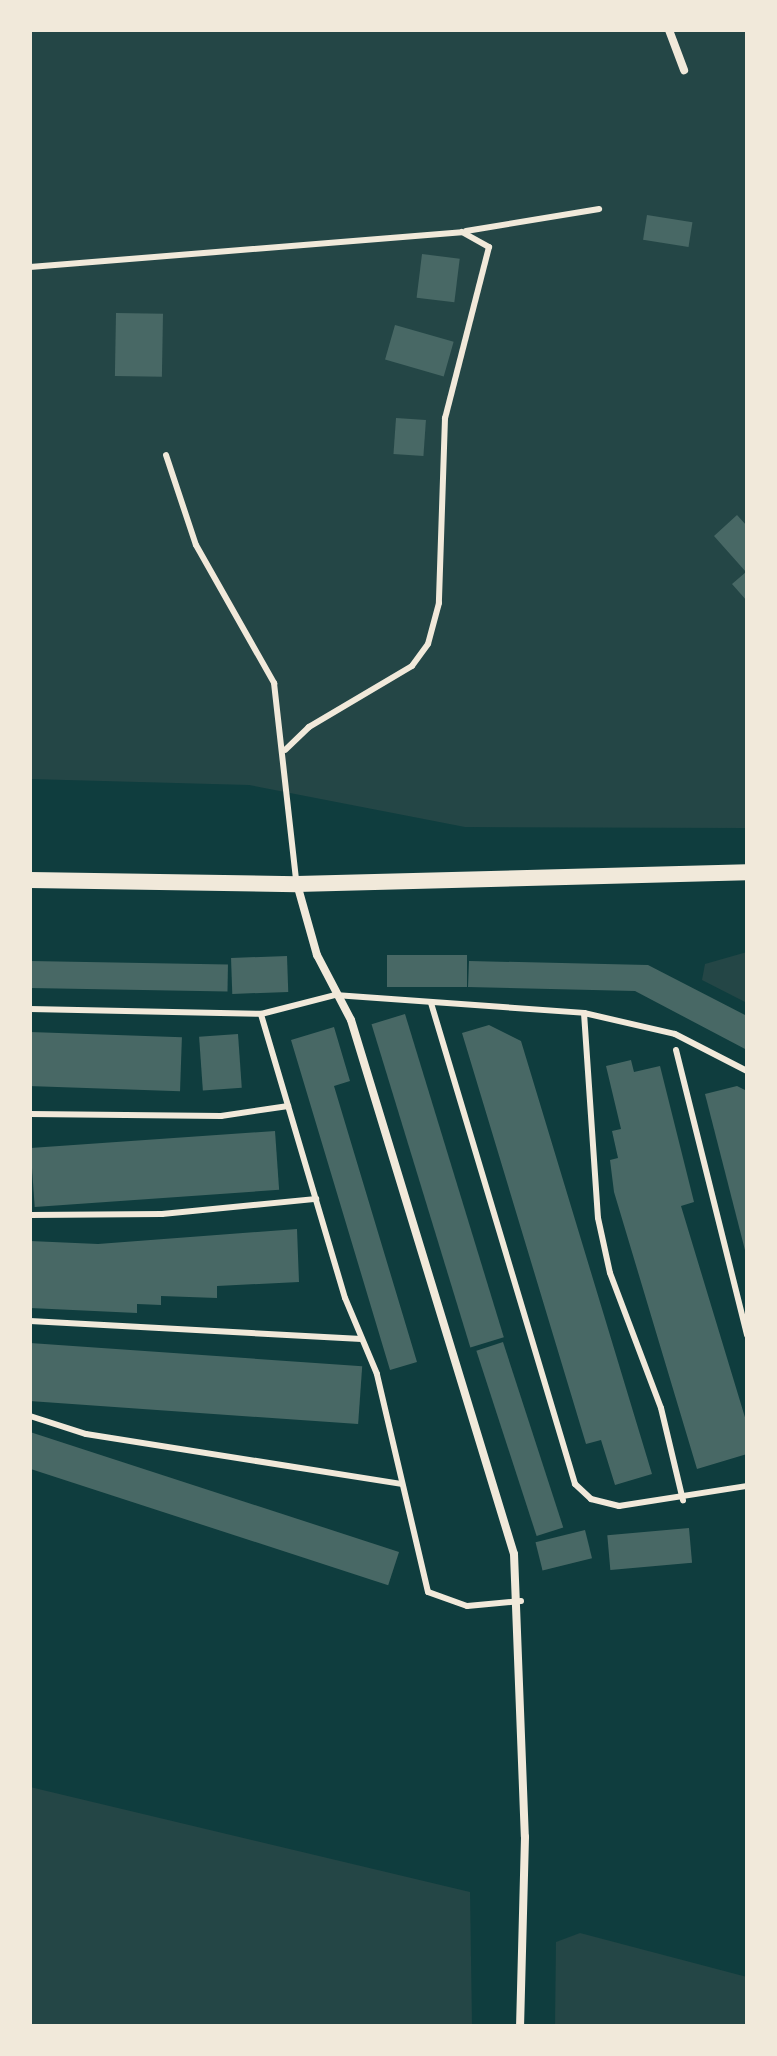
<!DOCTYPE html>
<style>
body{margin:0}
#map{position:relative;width:777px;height:2056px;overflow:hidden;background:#0f3d3e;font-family:Helvetica,sans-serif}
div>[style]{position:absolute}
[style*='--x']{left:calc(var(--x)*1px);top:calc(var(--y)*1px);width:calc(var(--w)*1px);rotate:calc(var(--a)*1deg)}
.green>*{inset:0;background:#244646}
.building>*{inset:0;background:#486865;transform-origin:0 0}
.service>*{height:6px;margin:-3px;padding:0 3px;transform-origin:3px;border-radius:3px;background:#f1e9da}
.minor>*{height:8px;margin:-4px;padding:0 4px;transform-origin:4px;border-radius:4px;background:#f1e9da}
.secondary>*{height:16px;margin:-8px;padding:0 8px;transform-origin:8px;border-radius:8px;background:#f1e9da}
span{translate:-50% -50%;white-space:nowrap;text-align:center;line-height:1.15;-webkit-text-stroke:6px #f1e9da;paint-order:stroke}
.frame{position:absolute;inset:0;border:32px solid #f1e9da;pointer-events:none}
</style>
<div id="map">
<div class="green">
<div style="clip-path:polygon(30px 30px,747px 30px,747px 828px,465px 827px,249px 785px,30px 779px)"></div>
<div style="clip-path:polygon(747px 952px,747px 1003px,702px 980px,705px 964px)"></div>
<div style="clip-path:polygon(30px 1787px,470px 1892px,472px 2026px,30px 2026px)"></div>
<div style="clip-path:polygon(580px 1933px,747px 1977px,747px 2026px,555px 2026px,556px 1942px)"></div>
</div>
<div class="building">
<div style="left:647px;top:215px;width:46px;height:25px;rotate:9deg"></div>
<div style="left:422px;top:254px;width:38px;height:44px;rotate:7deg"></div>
<div style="left:116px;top:313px;width:47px;height:63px;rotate:1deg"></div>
<div style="left:395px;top:325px;width:61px;height:36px;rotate:16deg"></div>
<div style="left:396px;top:418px;width:30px;height:36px;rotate:4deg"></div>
<div style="clip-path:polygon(737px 515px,747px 526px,747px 601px,732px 584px,746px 572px,714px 536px)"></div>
<div style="left:387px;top:955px;width:80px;height:32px"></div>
<div style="left:287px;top:956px;width:36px;height:56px;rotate:88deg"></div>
<div style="left:30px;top:961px;width:198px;height:27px;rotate:1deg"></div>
<div style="clip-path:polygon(469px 961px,648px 965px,747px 1016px,747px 1050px,635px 991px,468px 987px)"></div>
<div style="left:405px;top:1014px;width:338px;height:35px;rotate:73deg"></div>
<div style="clip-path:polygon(489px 1025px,521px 1041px,652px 1474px,615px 1485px,601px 1440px,586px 1444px,462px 1033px)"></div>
<div style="clip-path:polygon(334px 1027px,350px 1081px,334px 1086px,417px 1362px,390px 1370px,291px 1040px)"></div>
<div style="left:30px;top:1032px;width:152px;height:54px;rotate:2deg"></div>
<div style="left:238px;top:1034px;width:54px;height:39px;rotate:86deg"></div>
<div style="clip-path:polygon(631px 1060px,634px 1072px,660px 1066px,694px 1202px,681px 1206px,747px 1424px,747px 1454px,697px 1469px,614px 1192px,610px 1160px,618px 1158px,612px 1131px,621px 1129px,606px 1066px)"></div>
<div style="clip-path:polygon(737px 1086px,747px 1091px,746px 1254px,705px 1094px)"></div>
<div style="left:275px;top:1131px;width:59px;height:245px;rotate:86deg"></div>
<div style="clip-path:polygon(297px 1229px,299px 1282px,217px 1286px,217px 1298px,161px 1296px,161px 1305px,137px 1304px,137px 1313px,30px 1308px,30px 1241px,98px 1244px)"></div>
<div style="left:503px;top:1342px;width:195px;height:28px;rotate:72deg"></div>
<div style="left:30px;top:1343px;width:333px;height:58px;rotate:4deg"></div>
<div style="left:30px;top:1432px;width:388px;height:35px;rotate:18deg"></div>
<div style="left:689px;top:1528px;width:35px;height:82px;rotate:85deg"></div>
<div style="left:585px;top:1530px;width:29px;height:51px;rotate:76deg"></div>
</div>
<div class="service">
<div style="--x:466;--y:231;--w:135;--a:-9.4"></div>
<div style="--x:30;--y:267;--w:433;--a:-4.6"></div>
<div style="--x:462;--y:232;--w:31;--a:29"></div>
<div style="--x:489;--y:247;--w:177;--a:104.4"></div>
<div style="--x:445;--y:418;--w:185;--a:91.9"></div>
<div style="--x:439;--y:603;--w:42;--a:105"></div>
<div style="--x:428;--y:644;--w:27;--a:126"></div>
<div style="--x:412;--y:666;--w:120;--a:149.4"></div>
<div style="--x:309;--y:727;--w:33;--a:136"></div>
<div style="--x:166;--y:455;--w:95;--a:71.6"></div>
<div style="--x:196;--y:545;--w:159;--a:60.5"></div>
<div style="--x:274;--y:683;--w:198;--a:83.6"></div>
<div style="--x:431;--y:1003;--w:502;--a:73.33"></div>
<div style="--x:575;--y:1484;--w:22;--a:43"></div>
<div style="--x:591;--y:1499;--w:29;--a:14"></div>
<div style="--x:619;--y:1506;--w:130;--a:-8.9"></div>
<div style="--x:30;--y:1009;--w:231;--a:1.2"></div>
<div style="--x:584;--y:1013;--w:205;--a:86.1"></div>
<div style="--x:598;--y:1218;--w:56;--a:77.7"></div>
<div style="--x:610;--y:1273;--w:144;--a:69.3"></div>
<div style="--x:661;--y:1408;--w:95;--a:76.6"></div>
<div style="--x:676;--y:1050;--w:294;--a:76"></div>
<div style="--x:30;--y:1114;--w:191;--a:0.6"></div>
<div style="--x:221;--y:1116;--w:68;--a:-8.5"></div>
<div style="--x:30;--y:1215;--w:132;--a:-0.4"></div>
<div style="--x:162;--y:1214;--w:155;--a:-5.6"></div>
<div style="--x:30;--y:1321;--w:332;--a:3.1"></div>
<div style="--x:30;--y:1416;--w:59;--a:17.8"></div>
<div style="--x:86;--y:1434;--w:319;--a:9"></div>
<div style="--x:521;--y:1601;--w:54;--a:174.7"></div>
<div style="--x:467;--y:1606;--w:41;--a:-160.3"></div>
<div style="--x:428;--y:1592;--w:224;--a:-103.2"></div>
<div style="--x:377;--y:1374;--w:82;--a:-112.8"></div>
<div style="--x:345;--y:1298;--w:296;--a:-106.5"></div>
<div style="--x:261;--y:1014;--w:76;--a:-14.4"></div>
<div style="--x:335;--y:995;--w:250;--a:4.1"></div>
<div style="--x:584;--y:1013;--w:93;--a:13"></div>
<div style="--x:675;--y:1034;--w:81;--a:27.2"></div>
</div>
<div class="minor">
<div style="--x:669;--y:30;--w:43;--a:69.4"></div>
<div style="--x:297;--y:884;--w:74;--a:74.3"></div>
<div style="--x:317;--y:955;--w:73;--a:62.4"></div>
<div style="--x:351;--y:1020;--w:558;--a:73.03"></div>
<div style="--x:514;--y:1554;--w:283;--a:87.8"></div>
<div style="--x:525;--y:1837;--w:189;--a:91.5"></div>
</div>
<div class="secondary">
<div style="--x:30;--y:880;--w:267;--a:0.9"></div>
<div style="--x:297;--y:884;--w:450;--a:-1.5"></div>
</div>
<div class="frame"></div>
</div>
